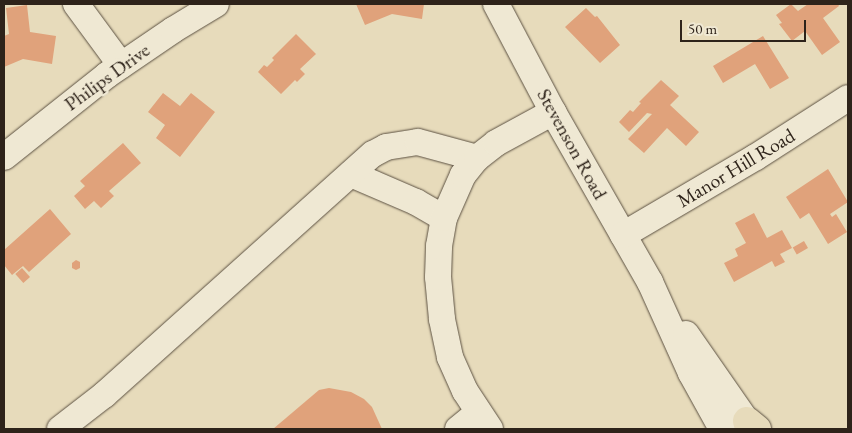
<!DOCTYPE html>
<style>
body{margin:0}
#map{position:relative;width:852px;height:433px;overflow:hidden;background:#e7dbbb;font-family:"EB Garamond",serif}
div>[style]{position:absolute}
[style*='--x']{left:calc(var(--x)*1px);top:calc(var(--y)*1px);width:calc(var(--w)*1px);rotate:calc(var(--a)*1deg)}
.building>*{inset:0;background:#e0a27b;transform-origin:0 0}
.roads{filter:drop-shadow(0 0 1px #5c5142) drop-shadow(0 0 1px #5c5142)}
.minor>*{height:26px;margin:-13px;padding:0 13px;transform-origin:13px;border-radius:13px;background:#efe8d3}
.highway>*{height:28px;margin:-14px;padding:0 14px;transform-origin:14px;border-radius:14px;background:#e7dbbb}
span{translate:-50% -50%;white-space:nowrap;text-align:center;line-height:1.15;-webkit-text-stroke:5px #efe8d3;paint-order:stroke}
.street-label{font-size:20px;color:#2e231a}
.frame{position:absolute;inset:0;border:5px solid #2e231a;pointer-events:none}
.scale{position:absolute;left:680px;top:20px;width:126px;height:22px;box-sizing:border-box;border:2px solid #2e231a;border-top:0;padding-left:6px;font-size:15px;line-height:18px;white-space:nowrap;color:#2e231a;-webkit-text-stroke:4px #efe8d3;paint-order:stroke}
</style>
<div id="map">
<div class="building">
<div style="clip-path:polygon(356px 4px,424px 4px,422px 19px,392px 14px,365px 25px)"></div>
<div style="clip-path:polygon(791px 4px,798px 11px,808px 4px,838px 4px,839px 6px,823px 18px,840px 42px,822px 55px,805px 31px,792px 41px,779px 24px,782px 23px,776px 15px)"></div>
<div style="clip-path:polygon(27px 5px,30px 32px,56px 36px,52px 64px,23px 59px,4px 67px,4px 36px,9px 34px,6px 8px)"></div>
<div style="clip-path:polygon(586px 8px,595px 17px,597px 16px,620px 45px,600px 63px,565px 27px)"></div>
<div style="clip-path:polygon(296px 34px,316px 54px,300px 69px,305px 74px,297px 82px,295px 80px,281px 94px,258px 72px,264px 65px,267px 67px,274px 60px,272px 58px)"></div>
<div style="clip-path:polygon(763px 36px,789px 78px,770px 89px,755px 64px,723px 83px,713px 66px)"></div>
<div style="clip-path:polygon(661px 80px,679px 96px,670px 105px,699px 132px,686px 146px,667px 128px,644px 153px,628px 139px,652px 114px,647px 113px,629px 132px,619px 122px,630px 110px,633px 112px,641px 103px,639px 102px)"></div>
<div style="clip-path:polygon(163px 93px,180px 106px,191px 93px,215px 112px,180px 157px,156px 138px,165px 125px,148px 112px)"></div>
<div style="clip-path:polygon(123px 143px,141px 163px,109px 191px,114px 196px,101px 208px,94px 201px,85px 209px,74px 196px,85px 186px,80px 181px)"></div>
<div style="clip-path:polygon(828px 169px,848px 202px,830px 214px,832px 217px,836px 214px,847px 232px,828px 244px,809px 213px,800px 219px,786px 197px)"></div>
<div style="clip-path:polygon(50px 209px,71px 234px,29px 272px,23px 266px,12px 275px,4px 265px,4px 250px)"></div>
<div style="clip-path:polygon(754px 213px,767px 238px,782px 230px,792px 248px,780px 254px,785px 262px,775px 267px,772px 261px,734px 282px,724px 263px,738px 256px,735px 249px,746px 243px,735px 223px)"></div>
<div style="left:804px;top:241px;width:8px;height:13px;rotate:60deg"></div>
<div style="clip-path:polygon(76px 260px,80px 262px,80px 268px,76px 270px,72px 268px,72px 263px)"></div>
<div style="left:22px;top:268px;width:12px;height:9px;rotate:48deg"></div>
<div style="clip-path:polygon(329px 388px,351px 392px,364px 399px,372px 407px,382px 429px,273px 429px,319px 390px)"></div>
</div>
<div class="roads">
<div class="minor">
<div style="--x:76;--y:4;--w:76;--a:53.6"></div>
<div style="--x:496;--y:4;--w:122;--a:62.2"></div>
<div style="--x:553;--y:112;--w:196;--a:60.3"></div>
<div style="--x:650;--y:282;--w:100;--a:65.7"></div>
<div style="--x:691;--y:373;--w:64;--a:61"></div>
<div style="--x:4;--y:157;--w:132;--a:-38.5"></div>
<div style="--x:107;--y:75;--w:80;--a:-34.3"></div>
<div style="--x:173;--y:30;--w:50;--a:-31.2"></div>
<div style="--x:351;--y:174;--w:71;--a:23.3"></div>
<div style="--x:416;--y:202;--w:32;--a:30"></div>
<div style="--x:623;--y:235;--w:154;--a:-30.4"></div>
<div style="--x:756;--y:157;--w:109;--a:-32.7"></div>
<div style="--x:686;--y:334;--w:116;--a:55.2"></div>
<div style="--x:60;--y:429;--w:56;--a:-37.7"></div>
<div style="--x:104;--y:395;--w:361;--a:-41.9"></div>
<div style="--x:373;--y:154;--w:15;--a:-28"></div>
<div style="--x:386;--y:147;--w:32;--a:-9"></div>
<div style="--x:418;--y:142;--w:61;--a:15.2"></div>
<div style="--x:458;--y:429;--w:26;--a:-39"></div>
<div style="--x:490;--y:429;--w:45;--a:-123.3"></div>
<div style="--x:465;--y:391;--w:37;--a:-114"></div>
<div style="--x:450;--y:357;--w:39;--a:-102"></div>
<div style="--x:442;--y:319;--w:42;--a:-95.4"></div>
<div style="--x:438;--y:277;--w:31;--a:-88"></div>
<div style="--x:439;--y:246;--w:28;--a:-80"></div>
<div style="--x:444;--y:218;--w:47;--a:-66.2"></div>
<div style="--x:463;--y:175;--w:22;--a:-51"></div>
<div style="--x:477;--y:158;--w:24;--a:-38"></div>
<div style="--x:496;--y:143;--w:65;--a:-28.5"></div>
</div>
<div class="highway">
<div style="--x:747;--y:421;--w:13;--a:39"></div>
</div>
</div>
<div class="street-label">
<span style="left:107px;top:77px;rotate:-36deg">Philips Drive</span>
<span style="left:572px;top:144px;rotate:61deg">Stevenson Road</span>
<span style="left:736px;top:168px;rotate:-31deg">Manor Hill Road</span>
</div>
<div class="frame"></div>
<div class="scale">50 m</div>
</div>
